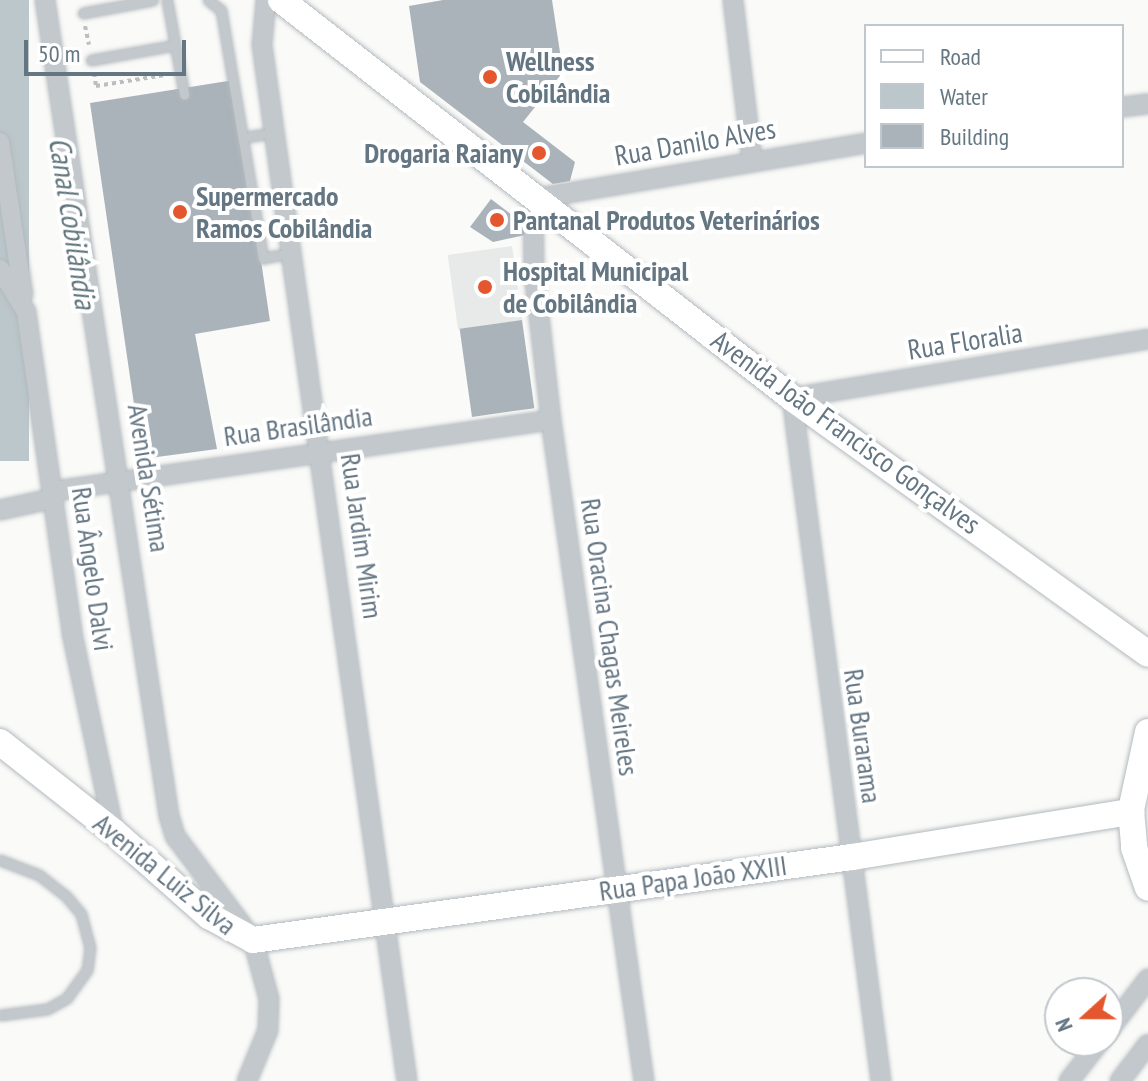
<!DOCTYPE html>
<meta charset="utf-8">
<style>
body{margin:0}
#map{position:relative;width:1148px;height:1081px;overflow:hidden;background:#fafaf8;font-family:"PT Sans Narrow",sans-serif}
div>[style]{position:absolute}
[style*='--x']{left:calc(var(--x)*1px);top:calc(var(--y)*1px);width:calc(var(--w)*1px);rotate:calc(var(--a)*1deg)}
.built>*{inset:0;background:#e8e9e9;transform-origin:0 0}
.water>*{inset:0;background:#bbc7cb;transform-origin:0 0}
.building>*{inset:0;background:#aab3b9;transform-origin:0 0}
.path>*{height:4px;margin-top:-2px;transform-origin:0;background:repeating-linear-gradient(90deg,#bbbfc2 0 4px,transparent 0 8px)}
.roads{filter:drop-shadow(0 0 2px #b3babf) drop-shadow(0 0 2px #b3babf)}
.lane>*{height:9px;margin:-4.5px;padding:0 4.5px;transform-origin:4.5px;border-radius:4.5px;background:#c3c8cc}
.street>*{height:18px;margin:-9px;padding:0 9px;transform-origin:9px;border-radius:9px;background:#c3c8cc}
.secondary>*{height:26px;margin:-13px;padding:0 13px;transform-origin:13px;border-radius:13px;background:#fff}
.dots>*{width:22px;height:22px;translate:-50% -50%;box-sizing:border-box;border:4px solid #fff;border-radius:50%}
span{translate:-50% -50%;white-space:nowrap;text-align:center;line-height:1.15;-webkit-text-stroke:8px #fff;paint-order:stroke}
.poi-label{font-size:28px;color:#657683;font-weight:700}
.left{translate:0 -50%;text-align:left}
.right{translate:-100% -50%;text-align:right}
.street-label{font-size:28px;color:#657683}
.water-label{font-size:30px;color:#60757c;font-style:italic}
.legend{position:absolute;left:864px;top:24px;width:260px;height:144px;box-sizing:border-box;background:#fff;border:2px solid #c1c8cd;margin:0;padding:10px 14px;list-style:none;font-size:24px;color:#657683}
.legend li{display:flex;align-items:center;gap:16px;height:40px}
.legend b{width:40px;border:2px solid #c1c8cd}
.north{position:absolute;left:1044px;top:977px;width:80px;height:80px;box-sizing:border-box;background:#fff;border:2px solid #c1c8cd;border-radius:50%;rotate:249deg;font-size:22px;font-weight:700;line-height:32px;text-align:center;color:#657683}
.north::after{content:'';display:block;margin:auto;width:28px;height:36px;background:#e4572e;clip-path:polygon(50% 0,100% 100%,50% 72%,0 100%)}
.scale{position:absolute;left:24px;top:40px;width:162px;height:36px;box-sizing:border-box;border:4px solid #657683;border-top:0;padding-left:10px;font-size:24px;line-height:28px;white-space:nowrap;color:#657683;-webkit-text-stroke:6px #fff;paint-order:stroke}
</style>
<div id="map">
<div class="built">
<div style="left:512px;top:246px;width:75px;height:65px;rotate:82deg"></div>
</div>
<div class="water">
<div style="left:0;top:0;width:29px;height:461px"></div>
</div>
<div class="building">
<div style="clip-path:polygon(443px 0,552px 0,563px 72px,523px 122px,575px 162px,570px 181px,553px 184px,420px 82px,409px 6px)"></div>
<div style="clip-path:polygon(234px 80px,270px 321px,195px 334px,217px 449px,142px 459px,90px 103px)"></div>
<div style="clip-path:polygon(491px 199px,524px 224px,525px 235px,493px 242px,470px 227px)"></div>
<div style="left:522px;top:320px;width:89px;height:63px;rotate:82deg"></div>
</div>
<div class="path">
<div style="--x:85;--y:26;--w:19;--a:78"></div>
<div style="--x:94;--y:73;--w:13;--a:81"></div>
<div style="--x:96;--y:86;--w:70;--a:-9.1"></div>
</div>
<div class="roads">
<div class="lane">
<div style="--x:167;--y:0;--w:96;--a:79.7"></div>
<div style="--x:208;--y:0;--w:16;--a:38"></div>
<div style="--x:221;--y:10;--w:252;--a:80.4"></div>
<div style="--x:263;--y:258;--w:29;--a:-10"></div>
<div style="--x:83;--y:13;--w:71;--a:-10.5"></div>
<div style="--x:91;--y:60;--w:85;--a:-10.1"></div>
<div style="--x:245;--y:137;--w:30;--a:-8"></div>
<div style="--x:0;--y:860;--w:42;--a:21"></div>
<div style="--x:39;--y:875;--w:34;--a:38"></div>
<div style="--x:66;--y:896;--w:23;--a:50"></div>
<div style="--x:81;--y:914;--w:34;--a:75"></div>
<div style="--x:90;--y:947;--w:23;--a:97"></div>
<div style="--x:87;--y:970;--w:34;--a:126"></div>
<div style="--x:67;--y:998;--w:23;--a:151"></div>
<div style="--x:47;--y:1009;--w:47;--a:172.7"></div>
</div>
<div class="street">
<div style="--x:45;--y:0;--w:825;--a:81.36"></div>
<div style="--x:169;--y:816;--w:21;--a:73"></div>
<div style="--x:175;--y:836;--w:130;--a:53.1"></div>
<div style="--x:253;--y:940;--w:61;--a:74.8"></div>
<div style="--x:269;--y:999;--w:31;--a:92"></div>
<div style="--x:268;--y:1030;--w:55;--a:112.4"></div>
<div style="--x:266;--y:0;--w:45;--a:95.1"></div>
<div style="--x:262;--y:45;--w:1046;--a:82.03"></div>
<div style="--x:733;--y:0;--w:160;--a:83.2"></div>
<div style="--x:1122;--y:107;--w:26;--a:-7"></div>
<div style="--x:0;--y:142;--w:154;--a:81.4"></div>
<div style="--x:0;--y:269;--w:50;--a:58.8"></div>
<div style="--x:26;--y:312;--w:324;--a:81.8"></div>
<div style="--x:72;--y:633;--w:203;--a:78.1"></div>
<div style="--x:54;--y:491;--w:502;--a:-8.13"></div>
<div style="--x:0;--y:510;--w:56;--a:-12.3"></div>
<div style="--x:1108;--y:1031;--w:66;--a:-52.4"></div>
<div style="--x:644;--y:1081;--w:668;--a:-98.01"></div>
<div style="--x:551;--y:420;--w:149;--a:-96.6"></div>
<div style="--x:534;--y:272;--w:73;--a:-90.8"></div>
<div style="--x:533;--y:199;--w:338;--a:-9.5"></div>
<div style="--x:881;--y:1081;--w:689;--a:-97.42"></div>
<div style="--x:792;--y:398;--w:361;--a:-9.4"></div>
<div style="--x:1069;--y:1081;--w:51;--a:-52.2"></div>
<div style="--x:1120;--y:1081;--w:46;--a:-52.9"></div>
</div>
<div class="secondary">
<div style="--x:281;--y:0;--w:648;--a:37.91"></div>
<div style="--x:792;--y:398;--w:438;--a:35.7"></div>
<div style="--x:1148;--y:732;--w:80;--a:102.3"></div>
<div style="--x:1131;--y:810;--w:38;--a:85"></div>
<div style="--x:1134;--y:848;--w:42;--a:70.7"></div>
<div style="--x:0;--y:742;--w:145;--a:38.3"></div>
<div style="--x:114;--y:832;--w:127;--a:41.5"></div>
<div style="--x:209;--y:916;--w:50;--a:28.6"></div>
<div style="--x:253;--y:940;--w:605;--a:-7.89"></div>
<div style="--x:852;--y:857;--w:283;--a:-9.2"></div>
</div>
</div>
<div class="dots">
<div style="left:490px;top:77px;background:#e4572e"></div>
<div style="left:539px;top:153px;background:#e4572e"></div>
<div style="left:180px;top:212px;background:#e4572e"></div>
<div style="left:497px;top:220px;background:#e4572e"></div>
<div style="left:485px;top:287px;background:#e4572e"></div>
</div>
<div class="poi-label">
<span class="left" style="left:506px;top:77px">Wellness<br>Cobilândia</span>
<span class="right" style="left:523px;top:153px">Drogaria Raiany</span>
<span class="left" style="left:196px;top:212px">Supermercado<br>Ramos Cobilândia</span>
<span class="left" style="left:513px;top:220px">Pantanal Produtos Veterinários</span>
<span class="left" style="left:503px;top:287px">Hospital Municipal<br>de Cobilândia</span>
</div>
<div class="street-label">
<span style="left:695px;top:142px;rotate:-10deg">Rua Danilo Alves</span>
<span style="left:965px;top:341px;rotate:-9deg">Rua Floralia</span>
<span style="left:298px;top:426px;rotate:-8deg">Rua Brasilândia</span>
<span style="left:846px;top:432px;rotate:36deg">Avenida João Francisco Gonçalves</span>
<span style="left:149px;top:478px;rotate:81deg">Avenida Sétima</span>
<span style="left:362px;top:536px;rotate:82deg">Rua Jardim Mirim</span>
<span style="left:93px;top:569px;rotate:82deg">Rua Ângelo Dalvi</span>
<span style="left:610px;top:637px;rotate:82deg">Rua Oracina Chagas Meireles</span>
<span style="left:863px;top:736px;rotate:82deg">Rua Burarama</span>
<span style="left:165px;top:874px;rotate:39deg">Avenida Luiz Silva</span>
<span style="left:693px;top:878px;rotate:-8deg">Rua Papa João XXIII</span>
</div>
<div class="water-label">
<span style="left:73px;top:223px;rotate:81deg">Canal Cobilândia</span>
</div>
<ul class="legend">
<li><b style="height:10px;background:#fff"></b>Road</li>
<li><b style="height:22px;background:#bbc7cb"></b>Water</li>
<li><b style="height:22px;background:#aab3b9"></b>Building</li>
</ul>
<div class="north">N</div>
<div class="scale">50 m</div>
</div>
